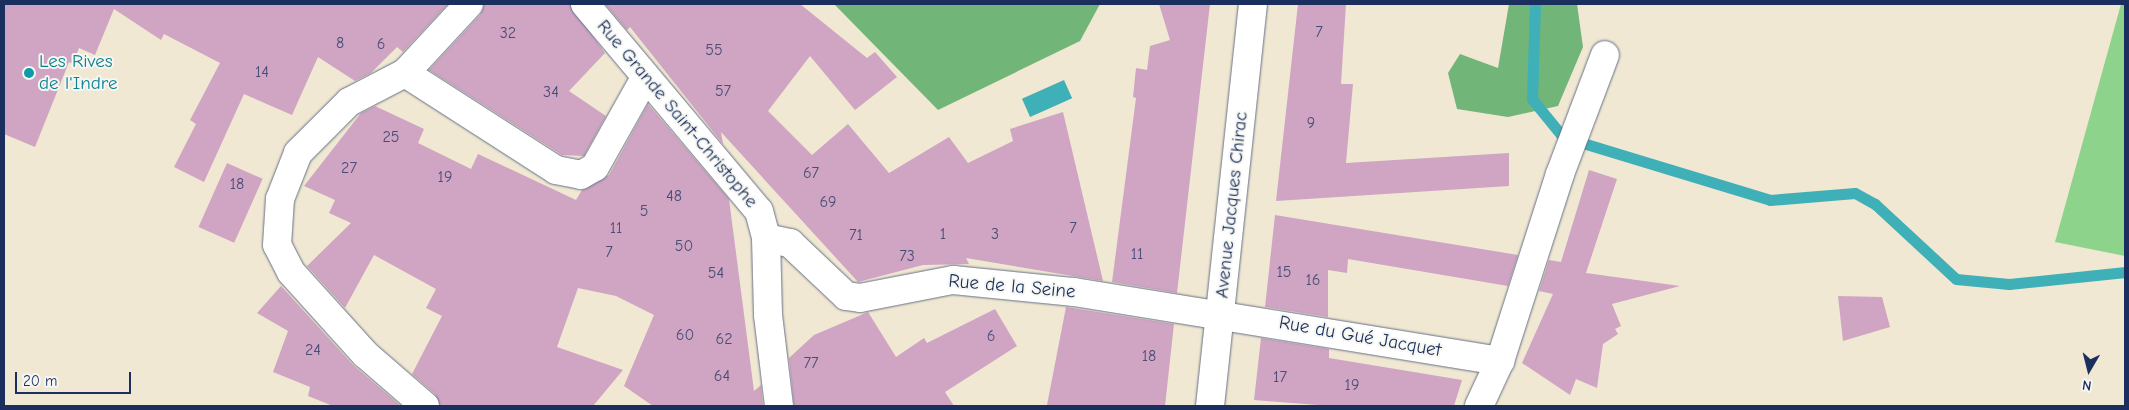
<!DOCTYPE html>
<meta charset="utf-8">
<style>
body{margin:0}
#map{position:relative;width:2129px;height:410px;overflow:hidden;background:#f0e8d2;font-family:"Comic Neue",sans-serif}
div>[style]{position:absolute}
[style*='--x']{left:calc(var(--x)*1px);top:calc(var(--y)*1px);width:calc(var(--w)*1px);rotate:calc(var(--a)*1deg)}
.green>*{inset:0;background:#8ed38c}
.forest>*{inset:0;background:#72b578}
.water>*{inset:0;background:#3fb0b7;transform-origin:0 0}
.stream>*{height:11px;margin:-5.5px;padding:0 5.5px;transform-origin:5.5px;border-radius:5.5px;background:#3fb0b7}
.building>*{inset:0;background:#cfa5c3;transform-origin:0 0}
.roads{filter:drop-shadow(0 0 1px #667087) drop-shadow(0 0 1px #667087)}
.pedestrian>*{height:28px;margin:-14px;padding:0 14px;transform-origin:14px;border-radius:14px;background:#fff}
.minor>*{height:28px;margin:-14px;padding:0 14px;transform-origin:14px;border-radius:14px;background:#fff}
.secondary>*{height:28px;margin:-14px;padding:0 14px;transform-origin:14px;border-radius:14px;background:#fff}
.dots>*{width:14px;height:14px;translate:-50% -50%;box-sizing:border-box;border:2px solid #f6f6f2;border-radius:50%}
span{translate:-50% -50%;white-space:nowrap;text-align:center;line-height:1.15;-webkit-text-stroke:4px #f6f6f2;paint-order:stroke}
.number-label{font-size:16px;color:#484c77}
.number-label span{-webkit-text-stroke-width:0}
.culture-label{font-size:19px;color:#0d838f}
.left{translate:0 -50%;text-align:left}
.street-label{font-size:19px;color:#1b2f5e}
.frame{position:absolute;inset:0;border:5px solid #1b2f5e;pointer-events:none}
.north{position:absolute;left:2064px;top:345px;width:50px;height:50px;-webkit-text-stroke:4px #f6f6f2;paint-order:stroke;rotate:188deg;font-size:14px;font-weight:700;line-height:20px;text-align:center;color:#1b2f5e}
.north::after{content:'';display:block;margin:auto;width:18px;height:22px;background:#1b2f5e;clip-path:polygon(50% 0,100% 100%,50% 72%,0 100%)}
.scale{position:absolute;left:15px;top:372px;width:116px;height:22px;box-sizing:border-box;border:2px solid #1b2f5e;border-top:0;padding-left:6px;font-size:15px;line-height:18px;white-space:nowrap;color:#1b2f5e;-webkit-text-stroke:4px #f6f6f2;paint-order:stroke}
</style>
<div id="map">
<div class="green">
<div style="clip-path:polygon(2121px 4px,2125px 4px,2125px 256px,2055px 242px)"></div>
</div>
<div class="forest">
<div style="clip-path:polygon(1100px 4px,1080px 41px,938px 110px,835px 5px)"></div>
<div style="clip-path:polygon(1509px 4px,1577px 4px,1583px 47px,1558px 106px,1508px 117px,1457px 109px,1448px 73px,1460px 54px,1498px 68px)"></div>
</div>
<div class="water">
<div style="left:1064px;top:80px;width:20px;height:46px;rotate:66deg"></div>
</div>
<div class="stream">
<div style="--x:1535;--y:4;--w:95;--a:91.8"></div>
<div style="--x:1532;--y:99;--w:49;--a:50.8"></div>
<div style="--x:1563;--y:137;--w:216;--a:16.9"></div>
<div style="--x:1770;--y:200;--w:85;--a:-4.7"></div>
<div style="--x:1855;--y:193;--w:23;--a:29"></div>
<div style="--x:1875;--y:204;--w:110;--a:42.8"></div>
<div style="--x:1956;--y:279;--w:53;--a:5.4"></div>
<div style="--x:2009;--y:284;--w:117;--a:-5.9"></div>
</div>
<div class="building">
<div style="clip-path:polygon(4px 4px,448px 4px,403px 52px,397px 47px,371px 73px,355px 81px,318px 57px,292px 115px,244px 94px,204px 182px,174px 167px,196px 124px,190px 120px,220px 63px,164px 34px,161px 40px,114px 9px,95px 55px,79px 48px,73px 64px,69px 62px,35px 147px,4px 134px)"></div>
<div style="clip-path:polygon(484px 4px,570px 4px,605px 53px,569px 91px,606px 116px,584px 156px,562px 155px,429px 70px,480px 15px)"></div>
<div style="clip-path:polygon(605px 4px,800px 4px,867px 58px,875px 52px,897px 77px,855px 110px,810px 56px,768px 111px,812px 155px,848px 124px,889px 173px,949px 137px,968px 163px,1013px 141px,1010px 129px,1063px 112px,1103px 281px,966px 258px,969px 264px,923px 265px,858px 282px,721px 132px,723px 144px,630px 27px,627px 30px)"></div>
<div style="clip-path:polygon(1159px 4px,1210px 4px,1177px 293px,1112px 282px,1136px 98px,1133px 97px,1136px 68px,1147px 70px,1150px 46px,1170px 40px)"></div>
<div style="clip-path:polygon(1298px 4px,1346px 4px,1341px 84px,1353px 84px,1346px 163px,1509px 153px,1509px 186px,1276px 201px)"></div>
<div style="clip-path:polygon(648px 104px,729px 199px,754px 391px,761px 385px,763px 406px,653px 406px,624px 386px,654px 315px,616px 296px,578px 288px,557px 347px,623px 370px,593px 406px,440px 406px,435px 394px,412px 374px,442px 316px,426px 308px,436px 289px,374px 255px,345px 308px,307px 266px,351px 223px,329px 213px,335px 200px,304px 186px,361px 113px,375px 106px,424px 129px,418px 143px,471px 169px,478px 154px,576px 200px,582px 190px,609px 175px)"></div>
<div style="left:227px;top:163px;width:39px;height:70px;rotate:24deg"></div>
<div style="clip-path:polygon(1589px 170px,1617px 179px,1586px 273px,1680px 286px,1612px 304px,1621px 326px,1615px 329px,1618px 334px,1603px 344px,1597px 388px,1576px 379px,1570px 395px,1522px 363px,1553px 294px,1539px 291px,1549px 260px,1561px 262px)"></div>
<div style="clip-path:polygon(1275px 215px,1518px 255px,1508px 286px,1348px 259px,1347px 273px,1328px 270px,1328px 317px,1265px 307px)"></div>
<div style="clip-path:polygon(281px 286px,353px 365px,401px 406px,333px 406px,308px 396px,310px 387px,273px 372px,288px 331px,257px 313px)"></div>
<div style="clip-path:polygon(1838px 296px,1882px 297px,1890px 327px,1843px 341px)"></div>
<div style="clip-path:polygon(1066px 307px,1174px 324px,1165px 406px,1047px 405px)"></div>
<div style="clip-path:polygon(995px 309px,1017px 346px,945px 392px,954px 406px,794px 406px,789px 358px,814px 335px,868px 312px,896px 357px,924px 338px,927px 343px)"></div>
<div style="clip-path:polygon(1261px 338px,1329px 349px,1329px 358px,1462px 380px,1454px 406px,1330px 406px,1254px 400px)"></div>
</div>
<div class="roads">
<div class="pedestrian">
<div style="--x:1560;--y:174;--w:127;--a:-69.3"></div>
</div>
<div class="minor">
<div style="--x:585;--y:4;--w:270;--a:50"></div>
<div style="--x:759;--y:211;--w:28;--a:75"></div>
<div style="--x:766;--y:238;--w:77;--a:88.5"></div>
<div style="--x:768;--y:315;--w:92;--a:83.1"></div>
<div style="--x:405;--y:73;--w:179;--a:32.7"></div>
<div style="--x:556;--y:170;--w:25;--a:11"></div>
<div style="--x:581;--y:175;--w:16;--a:-30"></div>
<div style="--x:595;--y:167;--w:102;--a:-60.7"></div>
<div style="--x:766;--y:238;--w:25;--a:12"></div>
<div style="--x:790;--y:243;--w:77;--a:43.4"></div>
<div style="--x:846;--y:296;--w:14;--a:8"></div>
<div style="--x:860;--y:298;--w:95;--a:-11"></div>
<div style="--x:953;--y:280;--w:122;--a:5.7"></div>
<div style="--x:1074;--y:292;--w:432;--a:9.2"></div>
<div style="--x:425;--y:406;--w:79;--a:-139.1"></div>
<div style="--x:365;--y:354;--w:110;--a:-132.1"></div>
<div style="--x:291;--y:272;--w:30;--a:-117"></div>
<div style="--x:277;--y:245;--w:46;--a:-86.3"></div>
<div style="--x:280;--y:199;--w:49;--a:-68.6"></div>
<div style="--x:298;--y:153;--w:72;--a:-45"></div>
<div style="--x:349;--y:102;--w:63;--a:-27.4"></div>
<div style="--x:405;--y:73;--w:94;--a:-47.2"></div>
<div style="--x:1479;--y:406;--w:50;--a:-65"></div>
<div style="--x:1500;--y:361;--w:196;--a:-72.2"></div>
</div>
<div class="secondary">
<div style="--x:1210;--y:406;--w:404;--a:-83.9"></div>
</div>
</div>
<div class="dots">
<div style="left:29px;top:73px;background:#0f9aa8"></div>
</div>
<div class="number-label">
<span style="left:1319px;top:32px">7</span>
<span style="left:508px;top:33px">32</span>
<span style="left:340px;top:43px">8</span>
<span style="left:381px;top:44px">6</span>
<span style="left:714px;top:50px">55</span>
<span style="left:262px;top:72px">14</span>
<span style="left:723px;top:91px">57</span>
<span style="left:551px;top:92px">34</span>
<span style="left:1311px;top:123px">9</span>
<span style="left:391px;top:137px">25</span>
<span style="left:349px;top:168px">27</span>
<span style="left:811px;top:173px">67</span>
<span style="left:445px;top:177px">19</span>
<span style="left:237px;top:184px">18</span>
<span style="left:674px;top:196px">48</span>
<span style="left:828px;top:202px">69</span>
<span style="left:644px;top:211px">5</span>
<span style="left:616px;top:228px">11</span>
<span style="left:1073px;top:228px">7</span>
<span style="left:943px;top:234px">1</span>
<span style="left:995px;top:234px">3</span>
<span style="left:856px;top:235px">71</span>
<span style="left:684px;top:246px">50</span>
<span style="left:609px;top:252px">7</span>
<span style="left:1137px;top:254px">11</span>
<span style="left:907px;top:256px">73</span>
<span style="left:1284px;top:272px">15</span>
<span style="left:716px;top:273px">54</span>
<span style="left:1313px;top:280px">16</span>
<span style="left:685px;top:335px">60</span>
<span style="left:991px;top:336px">6</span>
<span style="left:724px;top:339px">62</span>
<span style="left:313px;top:350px">24</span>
<span style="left:1149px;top:356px">18</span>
<span style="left:811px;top:363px">77</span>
<span style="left:722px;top:376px">64</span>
<span style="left:1280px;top:377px">17</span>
<span style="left:1352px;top:385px">19</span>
</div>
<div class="culture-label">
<span class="left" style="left:39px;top:73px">Les Rives<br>de l'Indre</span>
</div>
<div class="street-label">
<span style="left:677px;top:114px;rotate:50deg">Rue Grande Saint-Christophe</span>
<span style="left:1232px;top:205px;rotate:-84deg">Avenue Jacques Chirac</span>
<span style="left:1012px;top:287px;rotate:5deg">Rue de la Seine</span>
<span style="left:1360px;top:337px;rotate:10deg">Rue du Gué Jacquet</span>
</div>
<div class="frame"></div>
<div class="north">N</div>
<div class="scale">20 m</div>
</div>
